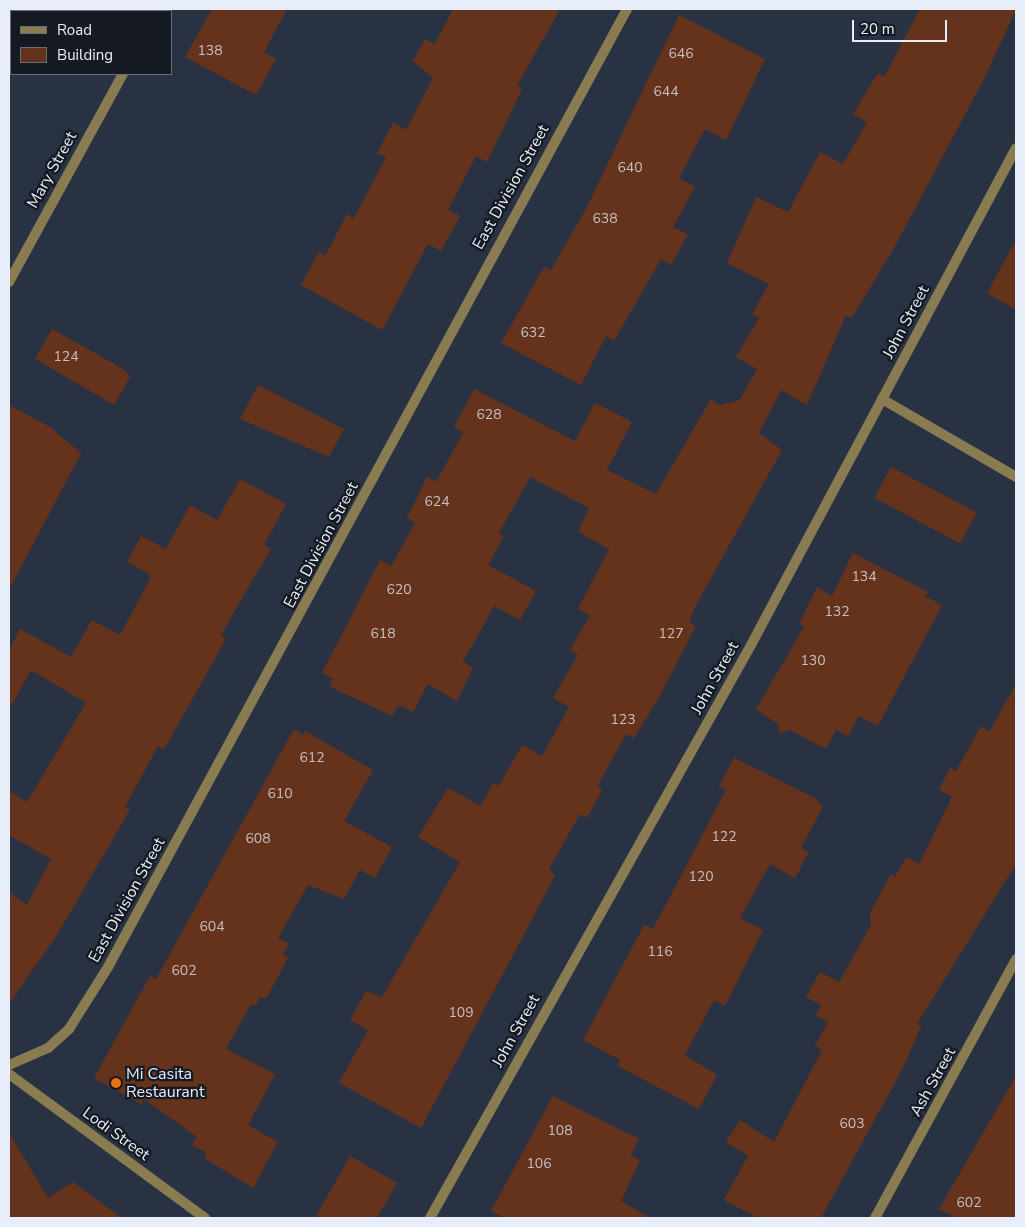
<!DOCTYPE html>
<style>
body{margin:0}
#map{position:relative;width:1025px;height:1227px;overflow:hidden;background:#283243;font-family:"Nunito Sans",sans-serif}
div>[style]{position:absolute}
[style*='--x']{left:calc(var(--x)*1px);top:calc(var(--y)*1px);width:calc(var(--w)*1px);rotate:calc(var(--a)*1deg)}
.building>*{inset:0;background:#65331b;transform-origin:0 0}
.minor>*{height:10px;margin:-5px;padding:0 5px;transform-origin:5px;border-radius:5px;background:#897c51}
.tertiary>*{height:10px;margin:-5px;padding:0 5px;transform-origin:5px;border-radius:5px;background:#897c51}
.dots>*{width:14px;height:14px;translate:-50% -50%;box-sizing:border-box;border:2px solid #151a22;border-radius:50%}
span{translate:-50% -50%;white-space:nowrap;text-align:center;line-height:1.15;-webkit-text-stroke:4.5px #151a22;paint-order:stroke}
.number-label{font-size:14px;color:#c6bfc2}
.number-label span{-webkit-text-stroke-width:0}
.street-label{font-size:16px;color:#e7eef9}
.poi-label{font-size:16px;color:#e7eef9}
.left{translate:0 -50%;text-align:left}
.frame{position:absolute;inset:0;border:10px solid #e7eef9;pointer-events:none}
.legend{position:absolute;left:10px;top:10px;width:162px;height:65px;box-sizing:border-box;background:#151a22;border:1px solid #696f78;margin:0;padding:6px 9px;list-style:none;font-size:15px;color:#e7eef9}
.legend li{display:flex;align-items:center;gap:10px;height:25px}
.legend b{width:25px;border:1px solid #696f78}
.scale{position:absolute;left:852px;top:20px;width:95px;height:22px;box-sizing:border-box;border:2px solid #e7eef9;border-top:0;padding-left:6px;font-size:15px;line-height:18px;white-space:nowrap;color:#e7eef9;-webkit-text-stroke:4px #151a22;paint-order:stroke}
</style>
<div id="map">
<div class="building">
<div style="clip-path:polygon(212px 9px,287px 9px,264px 52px,276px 59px,256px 95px,185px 57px)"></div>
<div style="clip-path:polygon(453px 9px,560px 9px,517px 86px,522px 89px,487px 162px,476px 156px,448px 210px,460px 216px,441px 251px,428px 244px,382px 330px,301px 285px,319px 252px,325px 256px,347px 214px,354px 218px,386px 157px,377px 153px,393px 123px,406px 130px,433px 78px,413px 61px,425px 39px,435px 44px)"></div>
<div style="clip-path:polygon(920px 9px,1016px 9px,985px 77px,894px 248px,852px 318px,846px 315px,807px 405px,781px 390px,759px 433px,782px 450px,695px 607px,689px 622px,696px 626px,656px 703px,634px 738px,626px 734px,598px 785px,602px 791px,587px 818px,580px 814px,549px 869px,555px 876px,421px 1128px,339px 1083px,368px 1030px,350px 1020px,366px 991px,382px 997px,460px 862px,418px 837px,448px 788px,481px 806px,493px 783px,499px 786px,522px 745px,542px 756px,569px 707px,553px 698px,578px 655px,570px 650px,590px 615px,578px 609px,609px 549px,578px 532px,589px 508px,530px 477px,499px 533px,504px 536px,488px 565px,536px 591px,520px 620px,494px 606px,463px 662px,473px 668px,457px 701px,428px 684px,413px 712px,399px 705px,392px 716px,329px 686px,333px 679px,322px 673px,380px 560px,391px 566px,415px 523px,407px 518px,427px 477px,436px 482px,463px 433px,454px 427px,474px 389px,575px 441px,595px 403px,632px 422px,607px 470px,656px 494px,711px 399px,720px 405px,740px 400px,757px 369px,736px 357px,759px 318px,752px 314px,769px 284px,727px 263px,756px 197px,788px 212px,820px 152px,843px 164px,867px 122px,853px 114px,878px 73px,884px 77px)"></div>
<div style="clip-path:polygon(679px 15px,765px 59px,726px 140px,705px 129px,679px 178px,695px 187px,673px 227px,688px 234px,671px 265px,661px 259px,614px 341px,606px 336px,581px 385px,501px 343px,544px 267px,551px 270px,586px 209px)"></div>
<div style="clip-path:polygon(1016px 240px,1016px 310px,987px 293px)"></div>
<div style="clip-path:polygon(52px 329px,125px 370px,130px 377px,114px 405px,35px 359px)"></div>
<div style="clip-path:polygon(258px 385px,344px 429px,329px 457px,240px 419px)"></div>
<div style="clip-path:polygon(9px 405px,50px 427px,81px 453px,9px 590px)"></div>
<div style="left:891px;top:467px;width:97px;height:35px;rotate:28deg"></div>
<div style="clip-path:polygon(240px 479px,286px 504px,264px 545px,271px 549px,232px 615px,221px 636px,226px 639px,180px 721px,164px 749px,158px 746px,125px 807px,130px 809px,120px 827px,57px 935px,9px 1004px,9px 892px,27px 905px,51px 859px,9px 835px,9px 791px,27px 802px,86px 703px,31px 670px,9px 710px,9px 650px,20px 629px,71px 657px,92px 620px,120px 635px,150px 579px,149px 574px,127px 562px,141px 536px,166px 549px,190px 505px,217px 520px)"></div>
<div style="clip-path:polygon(853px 553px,928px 592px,925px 596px,942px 605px,878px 726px,859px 716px,848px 736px,836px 730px,826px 749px,790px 730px,780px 734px,778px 724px,756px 709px,804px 627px,799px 624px,817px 587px,832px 596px)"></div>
<div style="clip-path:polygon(1016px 684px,1016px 864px,917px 1024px,921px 1026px,904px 1066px,821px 1218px,758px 1218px,724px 1200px,748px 1156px,726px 1142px,740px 1120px,774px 1142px,822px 1050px,815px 1046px,828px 1022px,816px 1016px,821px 1005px,806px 997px,820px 972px,839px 982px,871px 925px,870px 913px,891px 874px,895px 877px,906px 857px,919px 864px,952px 797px,939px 789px,950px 768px,956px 771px,981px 726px,990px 731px)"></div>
<div style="clip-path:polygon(294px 729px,303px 735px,305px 731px,373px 770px,344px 821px,392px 847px,375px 878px,360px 870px,344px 899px,308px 885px,278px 938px,289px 944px,283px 955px,288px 958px,266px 999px,260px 997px,255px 1006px,251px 1004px,226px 1049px,275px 1074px,248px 1125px,278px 1142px,253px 1188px,204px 1158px,207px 1153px,192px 1145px,197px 1137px,144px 1099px,141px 1104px,94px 1078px,150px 976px,156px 979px)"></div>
<div style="clip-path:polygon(734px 758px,817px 799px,823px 807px,801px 848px,809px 852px,795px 878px,770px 864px,740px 918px,763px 930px,725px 1006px,714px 1000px,685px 1055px,717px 1075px,699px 1109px,618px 1066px,620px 1060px,583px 1040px,644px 925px,653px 929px,726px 790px,719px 786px)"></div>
<div style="clip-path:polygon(1016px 1076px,1016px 1218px,957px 1218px,939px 1209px)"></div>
<div style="clip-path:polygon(553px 1096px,639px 1139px,631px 1155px,640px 1161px,621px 1201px,650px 1218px,505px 1218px,491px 1211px)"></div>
<div style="clip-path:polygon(9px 1133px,48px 1198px,73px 1182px,122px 1218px,9px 1218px)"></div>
<div style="clip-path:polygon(350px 1156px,397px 1183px,377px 1218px,315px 1218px)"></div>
</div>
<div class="minor">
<div style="--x:159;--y:11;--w:3;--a:-45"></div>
<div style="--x:9;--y:282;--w:237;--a:-61.3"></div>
<div style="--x:882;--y:399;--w:155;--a:30.2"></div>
<div style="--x:9;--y:1065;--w:43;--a:-23.6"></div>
<div style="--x:48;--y:1048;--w:28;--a:-42"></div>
<div style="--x:69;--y:1029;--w:73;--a:-57.8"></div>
<div style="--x:108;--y:967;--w:1090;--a:-61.55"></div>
<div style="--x:430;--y:1218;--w:657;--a:-60.74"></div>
<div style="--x:751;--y:645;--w:563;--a:-61.93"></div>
<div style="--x:875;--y:1218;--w:295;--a:-61.4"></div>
</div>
<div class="tertiary">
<div style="--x:9;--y:1074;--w:243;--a:36.3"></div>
</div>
<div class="dots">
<div style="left:116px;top:1083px;background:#e8710a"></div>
</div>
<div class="number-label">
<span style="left:210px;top:51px">138</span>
<span style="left:681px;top:54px">646</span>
<span style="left:666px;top:92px">644</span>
<span style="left:630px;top:168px">640</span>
<span style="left:605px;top:219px">638</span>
<span style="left:533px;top:333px">632</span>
<span style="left:66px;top:357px">124</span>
<span style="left:489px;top:415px">628</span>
<span style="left:437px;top:502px">624</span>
<span style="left:864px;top:577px">134</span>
<span style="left:399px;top:590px">620</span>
<span style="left:837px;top:612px">132</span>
<span style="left:383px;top:634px">618</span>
<span style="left:671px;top:634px">127</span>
<span style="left:813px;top:661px">130</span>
<span style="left:623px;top:720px">123</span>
<span style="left:312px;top:758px">612</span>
<span style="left:280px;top:794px">610</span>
<span style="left:724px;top:837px">122</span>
<span style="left:258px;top:839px">608</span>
<span style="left:701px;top:877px">120</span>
<span style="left:212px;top:927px">604</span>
<span style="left:660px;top:952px">116</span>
<span style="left:184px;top:971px">602</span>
<span style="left:461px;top:1013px">109</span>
<span style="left:852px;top:1124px">603</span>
<span style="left:560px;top:1131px">108</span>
<span style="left:539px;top:1164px">106</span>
<span style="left:969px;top:1203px">602</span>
</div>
<div class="street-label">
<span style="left:52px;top:170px;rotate:-61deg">Mary Street</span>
<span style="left:511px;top:187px;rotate:-61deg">East Division Street</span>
<span style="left:906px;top:322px;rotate:-62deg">John Street</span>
<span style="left:321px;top:545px;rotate:-62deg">East Division Street</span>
<span style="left:715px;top:678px;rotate:-61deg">John Street</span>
<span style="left:127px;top:900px;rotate:-61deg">East Division Street</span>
<span style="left:516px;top:1031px;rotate:-61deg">John Street</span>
<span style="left:933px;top:1082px;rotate:-61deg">Ash Street</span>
<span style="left:116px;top:1134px;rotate:36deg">Lodi Street</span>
</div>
<div class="poi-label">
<span class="left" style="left:126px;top:1083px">Mi Casita<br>Restaurant</span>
</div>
<div class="frame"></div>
<ul class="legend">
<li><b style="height:6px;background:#897c51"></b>Road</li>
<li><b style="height:14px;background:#65331b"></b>Building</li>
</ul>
<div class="scale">20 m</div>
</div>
